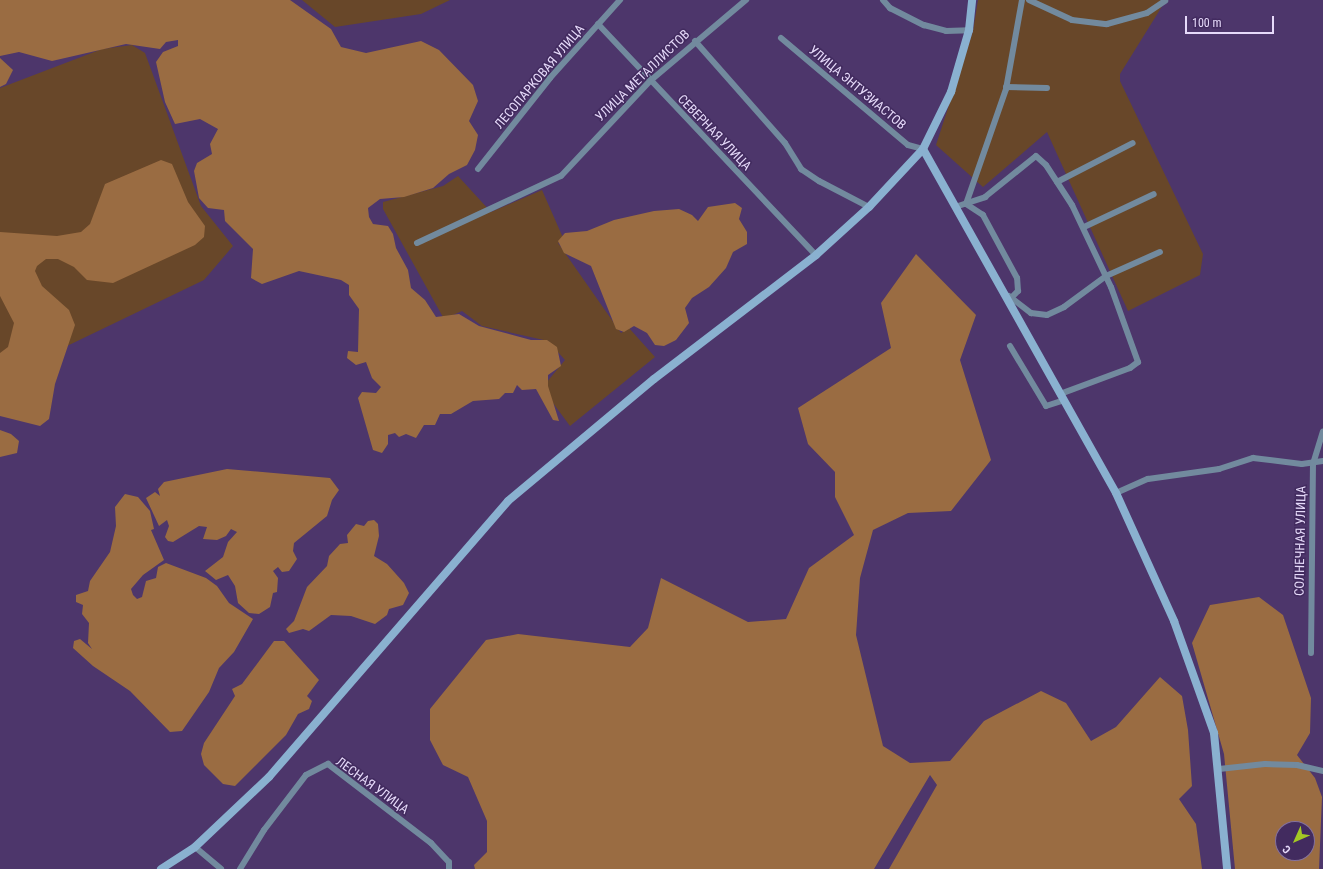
<!DOCTYPE html>
<meta charset="utf-8">
<style>
body{margin:0}
#map{position:relative;width:1323px;height:869px;overflow:hidden;background:#4d366b;font-family:"Roboto Condensed",sans-serif}
div>[style]{position:absolute}
[style*='--x']{left:calc(var(--x)*1px);top:calc(var(--y)*1px);width:calc(var(--w)*1px);rotate:calc(var(--a)*1deg)}
.green>*{inset:0;background:#684729}
.forest>*{inset:0;background:#9a6c42}
.street>*{height:6px;margin:-3px;padding:0 3px;transform-origin:3px;border-radius:3px;background:#728a9e}
.secondary>*{height:8px;margin:-4px;padding:0 4px;transform-origin:4px;border-radius:4px;background:#8ab1d0}
span{translate:-50% -50%;white-space:nowrap;text-align:center;line-height:1.15;-webkit-text-stroke:3px #422b5f;paint-order:stroke}
.street-label{font-size:13px;color:#e6dafa}
.north{position:absolute;left:1275px;top:821px;width:40px;height:40px;box-sizing:border-box;background:#422b5f;border:1px solid #84719d;border-radius:50%;rotate:225deg;font-size:11px;font-weight:700;line-height:16px;text-align:center;color:#e6dafa}
.north::after{content:'';display:block;margin:auto;width:14px;height:18px;background:#a4c824;clip-path:polygon(50% 0,100% 100%,50% 72%,0 100%)}
.scale{position:absolute;left:1185px;top:16px;width:89px;height:18px;box-sizing:border-box;border:2px solid #e6dafa;border-top:0;padding-left:5px;font-size:12px;line-height:14px;white-space:nowrap;color:#e6dafa;-webkit-text-stroke:3px #422b5f;paint-order:stroke}
</style>
<div id="map">
<div class="green">
<div style="clip-path:polygon(302px 0,450px 0,421px 14px,335px 27px)"></div>
<div style="clip-path:polygon(978px 0,1166px 0,1120px 74px,1120px 81px,1203px 254px,1200px 275px,1128px 311px,1047px 132px,983px 187px,936px 145px,973px 31px)"></div>
<div style="clip-path:polygon(132px 45px,145px 53px,201px 206px,233px 246px,204px 280px,40px 359px,0 366px,0 88px,102px 49px)"></div>
<div style="clip-path:polygon(458px 176px,491px 212px,542px 190px,564px 240px,558px 243px,621px 333px,629px 328px,655px 357px,570px 426px,547px 395px,546px 383px,565px 360px,548px 341px,482px 326px,462px 311px,444px 319px,383px 209px,383px 202px,443px 186px)"></div>
</div>
<div class="forest">
<div style="clip-path:polygon(0 0,290px 0,331px 29px,341px 47px,366px 53px,421px 41px,439px 50px,473px 85px,478px 101px,469px 121px,478px 135px,475px 150px,467px 165px,449px 174px,433px 188px,404px 197px,380px 199px,368px 208px,369px 217px,373px 224px,388px 226px,393px 234px,396px 248px,408px 270px,411px 288px,425px 300px,436px 317px,459px 314px,479px 326px,531px 340px,547px 340px,557px 347px,561px 366px,548px 375px,548px 386px,559px 421px,553px 420px,536px 389px,522px 390px,517px 385px,513px 393px,505px 393px,499px 399px,473px 401px,451px 414px,440px 414px,435px 425px,424px 425px,416px 438px,406px 434px,399px 437px,395px 433px,388px 435px,388px 444px,382px 453px,373px 450px,358px 398px,362px 392px,376px 393px,381px 387px,372px 378px,366px 362px,356px 365px,347px 358px,348px 351px,358px 352px,359px 309px,349px 295px,349px 285px,341px 280px,299px 271px,262px 284px,251px 278px,253px 249px,225px 221px,224px 210px,208px 208px,199px 198px,194px 171px,197px 163px,212px 154px,210px 144px,218px 129px,200px 119px,175px 124px,165px 102px,156px 62px,163px 52px,178px 46px,178px 40px,166px 42px,160px 49px,126px 44px,52px 61px,19px 52px,0 56px)"></div>
<div style="clip-path:polygon(0 58px,13px 70px,6px 84px,0 87px)"></div>
<div style="clip-path:polygon(161px 160px,172px 164px,188px 202px,205px 226px,204px 237px,195px 245px,113px 283px,87px 280px,74px 267px,58px 259px,46px 259px,37px 266px,35px 271px,42px 286px,69px 310px,75px 325px,55px 384px,49px 419px,40px 426px,0 416px,0 353px,8px 347px,14px 323px,0 296px,0 232px,57px 236px,81px 232px,90px 224px,105px 184px)"></div>
<div style="clip-path:polygon(735px 203px,742px 208px,739px 219px,747px 232px,747px 244px,733px 252px,726px 268px,709px 287px,692px 298px,685px 308px,689px 323px,676px 340px,664px 346px,655px 345px,647px 333px,634px 326px,624px 332px,616px 329px,591px 266px,564px 253px,558px 241px,565px 233px,587px 231px,614px 220px,654px 211px,679px 209px,692px 215px,698px 221px,708px 207px)"></div>
<div style="clip-path:polygon(916px 254px,976px 315px,960px 360px,991px 460px,951px 511px,908px 513px,873px 530px,860px 578px,856px 635px,883px 746px,910px 763px,950px 761px,984px 721px,1041px 691px,1066px 703px,1091px 741px,1116px 727px,1160px 677px,1182px 696px,1188px 730px,1192px 786px,1179px 799px,1196px 824px,1202px 869px,889px 869px,937px 785px,930px 775px,874px 869px,475px 869px,474px 865px,487px 852px,487px 821px,468px 777px,443px 765px,430px 740px,430px 709px,486px 640px,518px 634px,630px 647px,648px 628px,661px 578px,748px 622px,786px 619px,809px 568px,854px 535px,835px 497px,835px 472px,808px 444px,798px 408px,891px 348px,881px 303px)"></div>
<div style="clip-path:polygon(0 430px,11px 434px,19px 441px,17px 453px,0 457px)"></div>
<div style="clip-path:polygon(227px 469px,330px 478px,339px 490px,332px 500px,327px 516px,294px 543px,293px 551px,297px 559px,289px 571px,282px 572px,278px 567px,273px 571px,278px 578px,277px 592px,273px 593px,270px 607px,259px 614px,249px 613px,238px 603px,235px 586px,228px 575px,216px 580px,205px 571px,223px 557px,228px 542px,237px 532px,231px 529px,226px 536px,217px 540px,203px 539px,207px 527px,199px 526px,173px 542px,168px 541px,165px 537px,169px 526px,167px 520px,159px 526px,146px 498px,155px 492px,160px 496px,158px 489px,164px 482px)"></div>
<div style="clip-path:polygon(125px 494px,138px 497px,150px 511px,154px 529px,151px 530px,164px 560px,143px 575px,131px 589px,133px 595px,137px 599px,142px 597px,146px 581px,156px 578px,158px 567px,166px 563px,206px 578px,217px 586px,229px 603px,253px 619px,234px 652px,219px 668px,209px 692px,182px 731px,170px 732px,130px 691px,93px 666px,73px 648px,74px 641px,80px 639px,92px 649px,88px 643px,89px 623px,82px 614px,83px 605px,76px 602px,76px 595px,88px 591px,90px 581px,110px 552px,116px 526px,115px 507px)"></div>
<div style="clip-path:polygon(374px 520px,378px 524px,379px 536px,374px 556px,387px 564px,404px 583px,409px 593px,403px 605px,389px 609px,387px 615px,375px 624px,351px 616px,331px 615px,309px 631px,303px 629px,289px 633px,286px 629px,294px 621px,307px 587px,327px 566px,329px 556px,340px 544px,348px 543px,347px 535px,356px 524px,364px 526px,368px 521px)"></div>
<div style="clip-path:polygon(evenodd,1259px 597px,1283px 615px,1311px 698px,1310px 733px,1297px 755px,1315px 778px,1322px 797px,1319px 869px,1235px 869px,1224px 754px,1192px 643px,1210px 605px,1259px 597px,1283px 829px,1307px 829px,1307px 853px,1283px 853px,1283px 829px)"></div>
<div style="clip-path:polygon(274px 641px,284px 641px,319px 680px,307px 696px,312px 701px,309px 709px,298px 714px,286px 735px,235px 786px,223px 784px,204px 765px,201px 754px,204px 743px,235px 696px,232px 689px,242px 684px)"></div>
</div>
<div class="street">
<div style="--x:883;--y:0;--w:11;--a:49"></div>
<div style="--x:890;--y:8;--w:38;--a:27"></div>
<div style="--x:924;--y:25;--w:23;--a:15"></div>
<div style="--x:946;--y:31;--w:23;--a:-2"></div>
<div style="--x:1029;--y:0;--w:47;--a:24.9"></div>
<div style="--x:1072;--y:20;--w:35;--a:7"></div>
<div style="--x:1107;--y:24;--w:41;--a:-15.4"></div>
<div style="--x:1147;--y:13;--w:22;--a:-34"></div>
<div style="--x:598;--y:24;--w:318;--a:46.7"></div>
<div style="--x:781;--y:38;--w:166;--a:40.1"></div>
<div style="--x:908;--y:145;--w:16;--a:15"></div>
<div style="--x:695;--y:41;--w:136;--a:48.6"></div>
<div style="--x:785;--y:143;--w:31;--a:58"></div>
<div style="--x:801;--y:169;--w:22;--a:34"></div>
<div style="--x:819;--y:181;--w:56;--a:27.5"></div>
<div style="--x:1006;--y:87;--w:41;--a:1.4"></div>
<div style="--x:478;--y:169;--w:116;--a:-51.6"></div>
<div style="--x:550;--y:78;--w:105;--a:-48.1"></div>
<div style="--x:1057;--y:182;--w:85;--a:-27.2"></div>
<div style="--x:955;--y:207;--w:32;--a:-18"></div>
<div style="--x:985;--y:197;--w:65;--a:-38.8"></div>
<div style="--x:1036;--y:156;--w:13;--a:42"></div>
<div style="--x:1046;--y:165;--w:48;--a:57"></div>
<div style="--x:1072;--y:205;--w:91;--a:64.6"></div>
<div style="--x:1111;--y:287;--w:80;--a:70.2"></div>
<div style="--x:1138;--y:362;--w:10;--a:143"></div>
<div style="--x:1130;--y:368;--w:75;--a:159.6"></div>
<div style="--x:1084;--y:227;--w:77;--a:-25.2"></div>
<div style="--x:417;--y:243;--w:159;--a:-25"></div>
<div style="--x:561;--y:176;--w:130;--a:-46.9"></div>
<div style="--x:650;--y:81;--w:126;--a:-40.2"></div>
<div style="--x:1009;--y:296;--w:28;--a:38"></div>
<div style="--x:1031;--y:313;--w:16;--a:7"></div>
<div style="--x:1047;--y:315;--w:19;--a:-25"></div>
<div style="--x:1064;--y:307;--w:52;--a:-36.4"></div>
<div style="--x:1106;--y:276;--w:59;--a:-24"></div>
<div style="--x:1011;--y:298;--w:10;--a:-45"></div>
<div style="--x:1018;--y:291;--w:13;--a:-94"></div>
<div style="--x:1017;--y:278;--w:72;--a:-118.4"></div>
<div style="--x:983;--y:215;--w:20;--a:-147"></div>
<div style="--x:966;--y:204;--w:122;--a:-70.8"></div>
<div style="--x:1006;--y:89;--w:90;--a:-79.8"></div>
<div style="--x:1010;--y:346;--w:70;--a:59"></div>
<div style="--x:1046;--y:406;--w:19;--a:-18"></div>
<div style="--x:1116;--y:493;--w:35;--a:-24"></div>
<div style="--x:1148;--y:479;--w:72;--a:-8"></div>
<div style="--x:1219;--y:469;--w:36;--a:-18"></div>
<div style="--x:1253;--y:458;--w:49;--a:7"></div>
<div style="--x:1302;--y:464;--w:21;--a:-8"></div>
<div style="--x:1311;--y:653;--w:189;--a:-89.4"></div>
<div style="--x:1313;--y:464;--w:34;--a:-73"></div>
<div style="--x:1219;--y:769;--w:46;--a:-6.2"></div>
<div style="--x:1265;--y:764;--w:32;--a:2"></div>
<div style="--x:1297;--y:765;--w:27;--a:13"></div>
<div style="--x:195;--y:847;--w:34;--a:40"></div>
<div style="--x:240;--y:869;--w:46;--a:-58.4"></div>
<div style="--x:264;--y:830;--w:69;--a:-52.6"></div>
<div style="--x:306;--y:775;--w:25;--a:-27"></div>
<div style="--x:328;--y:764;--w:130;--a:37.5"></div>
<div style="--x:431;--y:843;--w:26;--a:47"></div>
<div style="--x:449;--y:862;--w:7;--a:90"></div>
</div>
<div class="secondary">
<div style="--x:923;--y:149;--w:394;--a:60.7"></div>
<div style="--x:1116;--y:493;--w:141;--a:65.6"></div>
<div style="--x:1174;--y:621;--w:119;--a:70.3"></div>
<div style="--x:1214;--y:733;--w:137;--a:84.5"></div>
<div style="--x:161;--y:869;--w:40;--a:-32.9"></div>
<div style="--x:195;--y:847;--w:102;--a:-43.4"></div>
<div style="--x:269;--y:777;--w:365;--a:-49.1"></div>
<div style="--x:508;--y:501;--w:190;--a:-39.9"></div>
<div style="--x:654;--y:379;--w:204;--a:-37.4"></div>
<div style="--x:816;--y:255;--w:72;--a:-42.2"></div>
<div style="--x:869;--y:207;--w:79;--a:-47"></div>
<div style="--x:923;--y:149;--w:64;--a:-63.8"></div>
<div style="--x:951;--y:92;--w:65;--a:-73.8"></div>
<div style="--x:969;--y:30;--w:30;--a:-84"></div>
</div>
<div class="street-label">
<span style="left:643px;top:76px;rotate:-44deg">УЛИЦА МЕТАЛЛИСТОВ</span>
<span style="left:540px;top:77px;rotate:-50deg">ЛЕСОПАРКОВАЯ УЛИЦА</span>
<span style="left:857px;top:88px;rotate:40deg">УЛИЦА ЭНТУЗИАСТОВ</span>
<span style="left:714px;top:133px;rotate:46deg">СЕВЕРНАЯ УЛИЦА</span>
<span style="left:1301px;top:541px;rotate:-89deg">СОЛНЕЧНАЯ УЛИЦА</span>
<span style="left:372px;top:786px;rotate:36deg">ЛЕСНАЯ УЛИЦА</span>
</div>
<div class="north">С</div>
<div class="scale">100 m</div>
</div>
